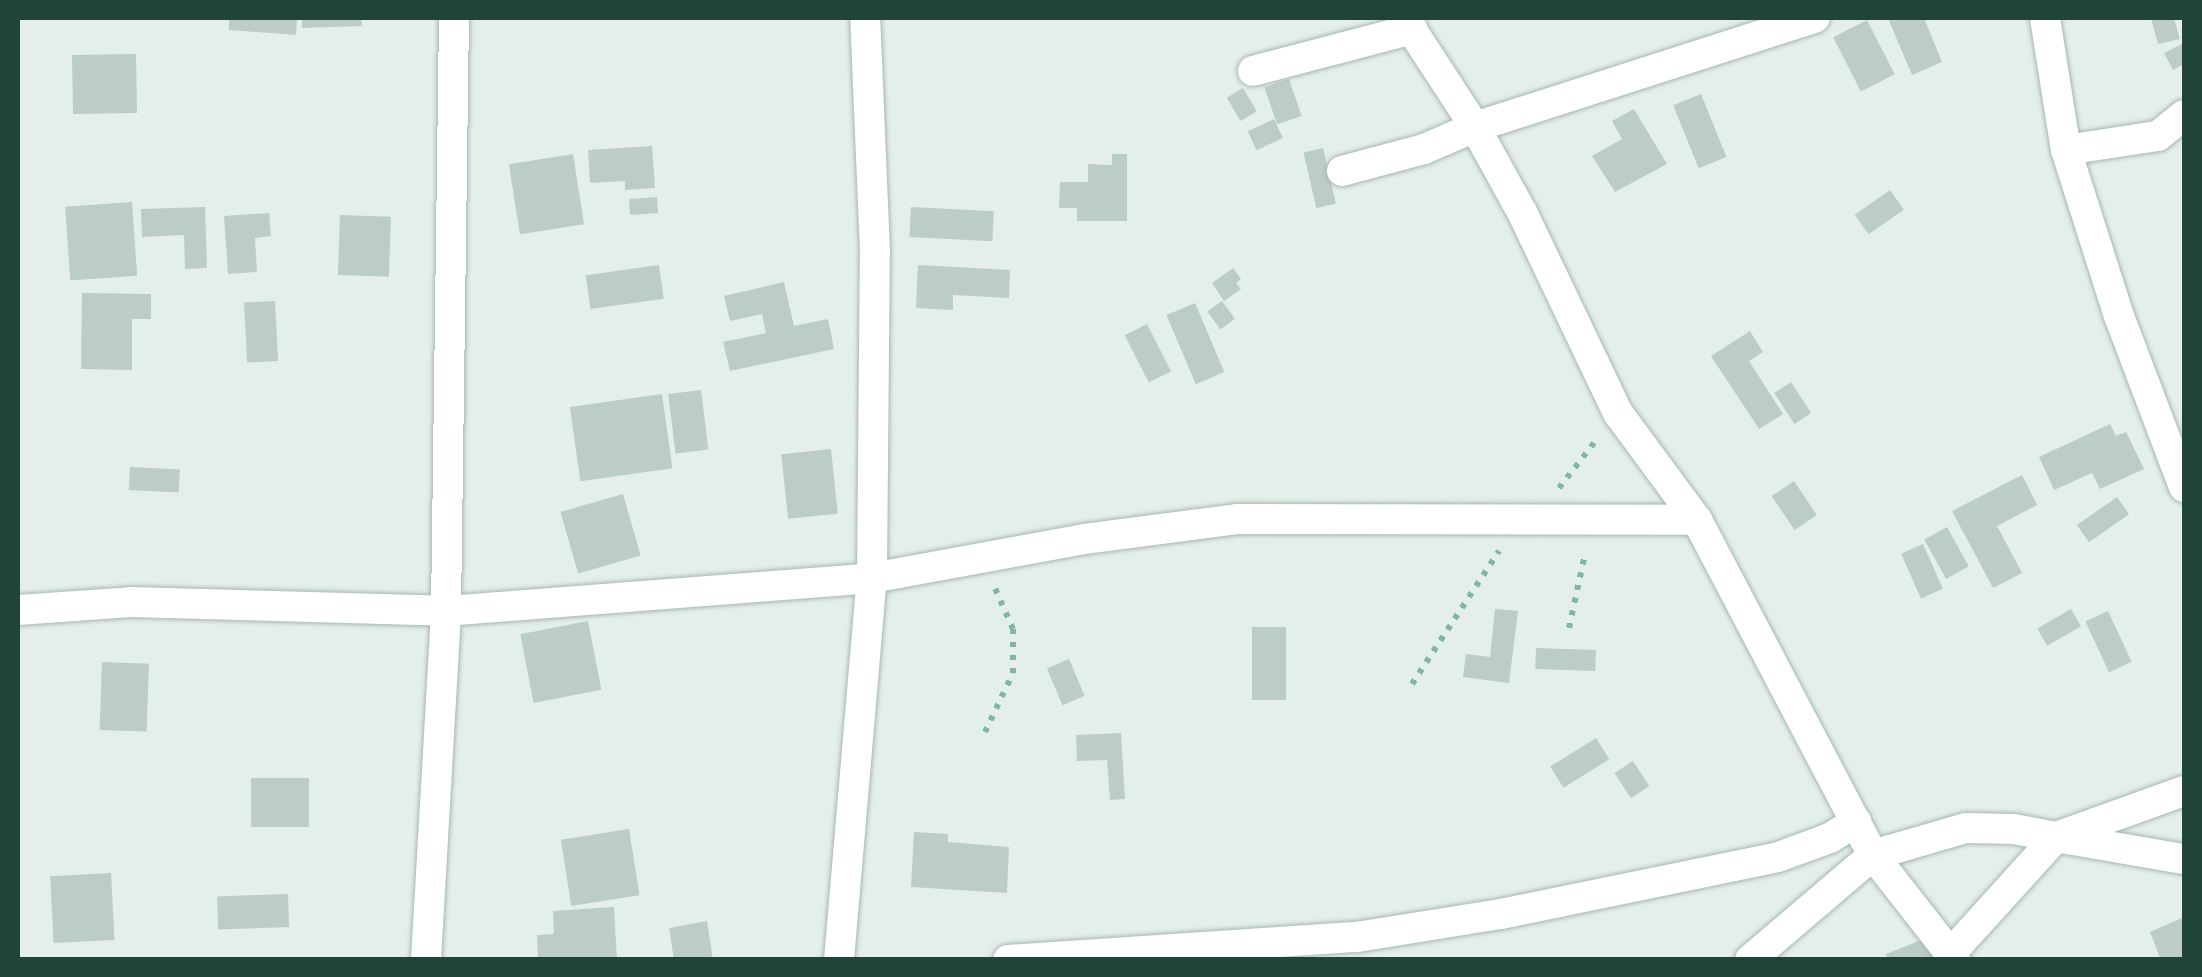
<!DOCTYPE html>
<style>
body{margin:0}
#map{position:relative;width:2202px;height:977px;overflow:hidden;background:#e4efe9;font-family:Commissioner,sans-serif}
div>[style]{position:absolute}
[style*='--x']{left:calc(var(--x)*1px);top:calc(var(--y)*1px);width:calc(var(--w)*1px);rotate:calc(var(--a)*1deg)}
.building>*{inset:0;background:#bccdc5;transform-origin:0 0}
.path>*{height:6px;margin-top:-3px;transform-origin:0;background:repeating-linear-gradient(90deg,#80b7a2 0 5px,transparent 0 13px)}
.roads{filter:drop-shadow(0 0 2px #a5b8b0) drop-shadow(0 0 2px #a5b8b0)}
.street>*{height:30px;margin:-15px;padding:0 15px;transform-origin:15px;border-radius:15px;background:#fff}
span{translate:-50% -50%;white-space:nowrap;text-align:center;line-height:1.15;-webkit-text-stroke:8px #f5fbf8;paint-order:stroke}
.frame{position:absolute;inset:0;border:20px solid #204438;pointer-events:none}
</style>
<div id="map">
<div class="building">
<div style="clip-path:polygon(229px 18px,297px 18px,296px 35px,229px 30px)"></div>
<div style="clip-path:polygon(302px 18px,361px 18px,362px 26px,302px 28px)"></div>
<div style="clip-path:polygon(1888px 18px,1924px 18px,1942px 62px,1912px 75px)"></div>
<div style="clip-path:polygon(2151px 18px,2174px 18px,2180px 39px,2158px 44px)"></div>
<div style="left:1867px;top:20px;width:61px;height:38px;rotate:63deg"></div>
<div style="clip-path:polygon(2184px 43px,2184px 64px,2173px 70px,2164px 53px)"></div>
<div style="left:136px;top:54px;width:59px;height:64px;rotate:89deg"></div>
<div style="left:1289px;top:79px;width:39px;height:26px;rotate:71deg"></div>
<div style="left:1243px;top:88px;width:27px;height:19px;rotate:59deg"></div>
<div style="left:1701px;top:94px;width:68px;height:30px;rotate:68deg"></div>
<div style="clip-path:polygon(1634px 109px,1667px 164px,1615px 192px,1592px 156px,1622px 139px,1612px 121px)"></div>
<div style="left:1274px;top:119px;width:21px;height:29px;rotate:65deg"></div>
<div style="clip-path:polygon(652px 146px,655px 188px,625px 190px,625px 181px,590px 183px,588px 150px)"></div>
<div style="left:1323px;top:148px;width:57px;height:20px;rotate:77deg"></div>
<div style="left:573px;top:154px;width:71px;height:65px;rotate:81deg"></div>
<div style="clip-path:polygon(1112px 154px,1127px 154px,1127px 221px,1077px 221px,1077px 208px,1059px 208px,1060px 182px,1088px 182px,1088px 164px,1112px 165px)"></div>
<div style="left:1890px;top:190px;width:24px;height:43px;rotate:55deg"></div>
<div style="left:657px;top:197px;width:16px;height:28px;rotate:86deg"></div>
<div style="left:132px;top:202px;width:74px;height:67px;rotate:86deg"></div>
<div style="clip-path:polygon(205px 207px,207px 268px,185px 269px,184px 235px,142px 237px,141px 209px)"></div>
<div style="left:911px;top:207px;width:83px;height:30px;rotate:3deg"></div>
<div style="clip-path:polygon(269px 213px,271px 236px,255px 238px,257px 272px,228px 274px,224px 216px)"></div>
<div style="left:340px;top:215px;width:51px;height:60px;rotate:2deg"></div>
<div style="left:659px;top:265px;width:34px;height:74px;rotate:82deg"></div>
<div style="clip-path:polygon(918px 265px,1010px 270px,1009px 298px,953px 295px,953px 310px,916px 308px)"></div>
<div style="clip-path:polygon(1233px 268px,1241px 279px,1236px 283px,1241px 289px,1224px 301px,1212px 283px)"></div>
<div style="clip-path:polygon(784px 282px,794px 326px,828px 319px,834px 349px,730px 371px,723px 342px,766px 333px,762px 314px,730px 321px,724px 296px)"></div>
<div style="clip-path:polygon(82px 293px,151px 294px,151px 319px,132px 319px,132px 370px,81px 369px)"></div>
<div style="left:275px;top:301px;width:60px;height:31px;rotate:87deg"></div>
<div style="left:1222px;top:301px;width:22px;height:18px;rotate:54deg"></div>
<div style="left:1195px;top:303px;width:75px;height:31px;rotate:67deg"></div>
<div style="left:1147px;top:324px;width:53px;height:25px;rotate:63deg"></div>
<div style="clip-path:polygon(1750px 331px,1763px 352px,1749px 361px,1783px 414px,1759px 429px,1711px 356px)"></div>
<div style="left:1791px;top:382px;width:37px;height:20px;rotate:57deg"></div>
<div style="left:701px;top:390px;width:60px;height:33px;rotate:83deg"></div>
<div style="left:662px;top:394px;width:75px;height:93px;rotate:82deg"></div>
<div style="clip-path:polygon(2110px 424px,2116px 436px,2126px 432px,2144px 469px,2100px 489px,2092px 473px,2054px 490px,2039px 457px)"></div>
<div style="left:831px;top:449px;width:65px;height:50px;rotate:84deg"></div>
<div style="left:130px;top:467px;width:50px;height:23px;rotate:3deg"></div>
<div style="clip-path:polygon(2022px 475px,2037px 505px,1997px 526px,2022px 573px,1993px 588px,1952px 511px)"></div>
<div style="left:1794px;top:481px;width:41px;height:27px;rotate:56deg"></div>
<div style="left:623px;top:494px;width:64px;height:65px;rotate:74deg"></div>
<div style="left:2117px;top:497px;width:21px;height:49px;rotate:55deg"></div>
<div style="left:1947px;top:527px;width:45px;height:26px;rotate:61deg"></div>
<div style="left:1923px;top:544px;width:49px;height:24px;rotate:66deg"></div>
<div style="clip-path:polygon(1495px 609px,1518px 611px,1509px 683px,1463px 677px,1466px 654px,1490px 657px)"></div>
<div style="left:2071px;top:609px;width:20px;height:39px;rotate:60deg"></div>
<div style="left:2108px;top:611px;width:56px;height:25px;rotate:65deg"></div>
<div style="left:588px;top:621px;width:70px;height:69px;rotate:79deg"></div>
<div style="left:1252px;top:627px;width:34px;height:73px"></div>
<div style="left:1536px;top:648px;width:60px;height:21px;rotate:2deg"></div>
<div style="left:1069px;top:659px;width:40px;height:24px;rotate:67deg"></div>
<div style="left:102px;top:662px;width:47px;height:68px;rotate:2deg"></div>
<div style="clip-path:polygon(1121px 733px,1125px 799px,1110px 800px,1107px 760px,1077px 761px,1076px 735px)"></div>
<div style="left:1596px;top:738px;width:25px;height:54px;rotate:58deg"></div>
<div style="left:1633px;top:761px;width:30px;height:22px;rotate:57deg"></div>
<div style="left:251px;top:778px;width:58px;height:49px"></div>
<div style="left:629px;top:829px;width:67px;height:69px;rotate:81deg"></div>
<div style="clip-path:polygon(914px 832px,948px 834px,948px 842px,1009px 847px,1007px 893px,911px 887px)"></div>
<div style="left:111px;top:873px;width:67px;height:61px;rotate:87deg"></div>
<div style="left:288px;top:894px;width:33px;height:71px;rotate:88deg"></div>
<div style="clip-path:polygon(614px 907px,617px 960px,538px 960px,537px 935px,554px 934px,553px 911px)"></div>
<div style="clip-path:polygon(2184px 917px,2184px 960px,2161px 960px,2150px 932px)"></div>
<div style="clip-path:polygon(707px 921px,713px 960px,674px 960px,669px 928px)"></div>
<div style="clip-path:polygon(1929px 937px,1939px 960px,1888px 960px,1886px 954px)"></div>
</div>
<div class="path">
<div style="--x:1559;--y:488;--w:62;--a:-52.2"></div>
<div style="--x:1569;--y:628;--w:76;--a:-77.8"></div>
<div style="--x:1412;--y:684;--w:159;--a:-56.8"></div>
<div style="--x:985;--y:732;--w:65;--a:-64.6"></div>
<div style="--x:1013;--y:673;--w:44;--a:-90"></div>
<div style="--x:1013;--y:629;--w:47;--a:-113.8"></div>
</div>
<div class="roads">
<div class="street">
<div style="--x:1404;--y:18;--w:130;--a:56.9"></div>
<div style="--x:1475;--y:127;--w:99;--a:61.1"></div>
<div style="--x:1523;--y:214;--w:221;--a:64.5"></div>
<div style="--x:1618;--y:413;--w:133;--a:53.6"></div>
<div style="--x:1697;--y:520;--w:378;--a:62.3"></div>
<div style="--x:1873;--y:855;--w:133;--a:52"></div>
<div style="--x:2045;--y:18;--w:134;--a:81"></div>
<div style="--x:2066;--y:150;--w:174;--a:72.3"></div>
<div style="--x:2119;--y:316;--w:183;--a:69.2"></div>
<div style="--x:1253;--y:71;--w:165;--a:-14.7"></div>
<div style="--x:2066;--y:150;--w:93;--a:-8.7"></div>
<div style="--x:2158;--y:136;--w:33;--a:-39"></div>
<div style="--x:1342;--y:171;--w:85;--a:-15"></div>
<div style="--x:1424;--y:149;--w:56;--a:-23.3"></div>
<div style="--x:1475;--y:127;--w:357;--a:-17.8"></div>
<div style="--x:18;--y:610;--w:113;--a:-4"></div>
<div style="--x:131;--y:602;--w:315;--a:1.6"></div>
<div style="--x:446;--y:611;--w:593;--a:-89.23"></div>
<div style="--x:1951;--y:953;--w:156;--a:-47.8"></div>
<div style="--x:2056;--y:837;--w:130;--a:9.8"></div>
<div style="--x:426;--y:960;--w:350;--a:-86.7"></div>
<div style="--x:446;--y:611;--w:427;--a:-4.4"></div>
<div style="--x:872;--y:578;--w:216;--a:-10.4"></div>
<div style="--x:1084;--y:539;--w:154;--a:-7.4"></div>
<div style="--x:1237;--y:519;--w:460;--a:0.1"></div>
<div style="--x:839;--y:960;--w:383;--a:-85.1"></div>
<div style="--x:872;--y:578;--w:326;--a:-89.5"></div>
<div style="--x:875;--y:252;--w:234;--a:-92.4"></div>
<div style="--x:1008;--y:960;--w:350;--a:-3.8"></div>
<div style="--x:1357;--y:937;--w:146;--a:-9.1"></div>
<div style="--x:1501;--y:914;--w:283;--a:-11.6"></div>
<div style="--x:1778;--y:857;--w:55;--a:-20.1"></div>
<div style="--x:1830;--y:838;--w:31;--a:-32"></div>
<div style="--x:1750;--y:960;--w:162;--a:-40.5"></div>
<div style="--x:1873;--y:855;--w:97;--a:-16.2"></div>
<div style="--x:1966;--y:828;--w:48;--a:1.2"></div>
<div style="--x:2014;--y:829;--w:43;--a:10.8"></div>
<div style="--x:2056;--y:837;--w:136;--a:-19.8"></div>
</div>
</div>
<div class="frame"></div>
</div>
